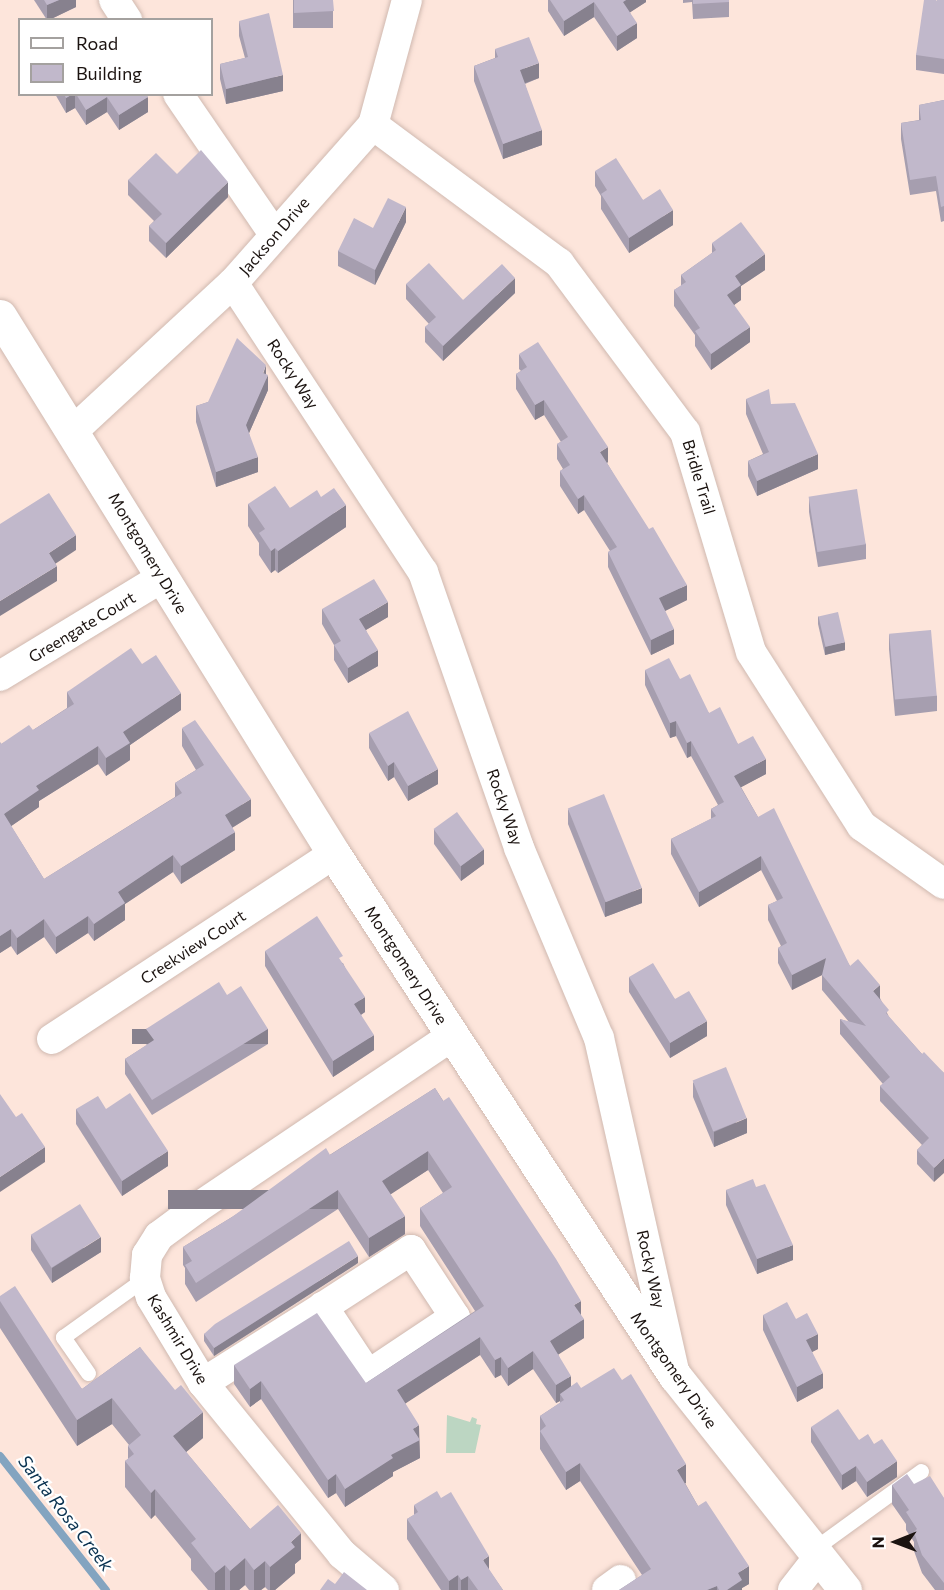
<!DOCTYPE html>
<style>
body{margin:0}
#map{position:relative;width:944px;height:1590px;overflow:hidden;background:#fde5db;font-family:Commissioner,sans-serif}
div>[style]{position:absolute}
[style*='--x']{left:calc(var(--x)*1px);top:calc(var(--y)*1px);width:calc(var(--w)*1px);rotate:calc(var(--a)*1deg)}
.green>*{inset:0;background:#bcd6c2}
.stream>*{height:8px;margin:-4px;padding:0 4px;transform-origin:4px;border-radius:4px;background:#83a4c0}
.roads{filter:drop-shadow(0 0 2px #d0b9b0) drop-shadow(0 0 2px #d0b9b0)}
.lane>*{height:15px;margin:-7.5px;padding:0 7.5px;transform-origin:7.5px;border-radius:7.5px;background:#fff}
.street>*{height:30px;margin:-15px;padding:0 15px;transform-origin:15px;border-radius:15px;background:#fff}
.secondary>*{height:33px;margin:-16.5px;padding:0 16.5px;transform-origin:16.5px;border-radius:16.5px;background:#fff}
.wall>*{inset:0;background:#a69eaf;transform-origin:0 0}
.shaded-wall>*{inset:0;background:#87818e;transform-origin:0 0}
.building>*{inset:0;background:#c1b8cb;transform-origin:0 0}
span{translate:-50% -50%;white-space:nowrap;text-align:center;line-height:1.15;-webkit-text-stroke:4.5px #fff;paint-order:stroke}
.street-label{font-size:16px;color:#1b1310}
.water-label{font-size:18px;color:#0a3250;font-style:italic}
.legend{position:absolute;left:18px;top:18px;width:195px;height:78px;box-sizing:border-box;background:#fff;border:2px solid #a4a19f;margin:0;padding:8px 10px;list-style:none;font-size:18px;color:#1b1310}
.legend li{display:flex;align-items:center;gap:12px;height:30px}
.legend b{width:30px;border:2px solid #a4a19f}
.north{position:absolute;left:866px;top:1512px;width:60px;height:60px;-webkit-text-stroke:4px #fff;paint-order:stroke;rotate:269deg;font-size:16px;font-weight:700;line-height:24px;text-align:center;color:#1b1310}
.north::after{content:'';display:block;margin:auto;width:21px;height:27px;background:#1b1310;clip-path:polygon(50% 0,100% 100%,50% 72%,0 100%)}
</style>
<div id="map">
<div class="green">
<div style="clip-path:polygon(447px 1415px,470px 1422px,472px 1417px,477px 1419px,476px 1424px,481px 1425px,475px 1453px,446px 1453px)"></div>
</div>
<div class="stream">
<div style="--x:0;--y:1456;--w:171;--a:51.7"></div>
</div>
<div class="roads">
<div class="lane">
<div style="--x:88;--y:1373;--w:44;--a:-124.8"></div>
<div style="--x:63;--y:1337;--w:101;--a:-35.7"></div>
<div style="--x:811;--y:1551;--w:136;--a:-36"></div>
</div>
<div class="street">
<div style="--x:114;--y:0;--w:24;--a:57"></div>
<div style="--x:178;--y:94;--w:170;--a:55.6"></div>
<div style="--x:373;--y:125;--w:232;--a:36.6"></div>
<div style="--x:559;--y:263;--w:211;--a:53.3"></div>
<div style="--x:685;--y:432;--w:230;--a:73.3"></div>
<div style="--x:751;--y:652;--w:206;--a:57.5"></div>
<div style="--x:862;--y:826;--w:100;--a:35.3"></div>
<div style="--x:233;--y:283;--w:346;--a:56.7"></div>
<div style="--x:423;--y:572;--w:292;--a:70.8"></div>
<div style="--x:519;--y:848;--w:206;--a:67.2"></div>
<div style="--x:599;--y:1038;--w:340;--a:77.3"></div>
<div style="--x:74;--y:430;--w:217;--a:-42.8"></div>
<div style="--x:233;--y:283;--w:211;--a:-48.5"></div>
<div style="--x:373;--y:125;--w:130;--a:-74.8"></div>
<div style="--x:0;--y:676;--w:191;--a:-31.3"></div>
<div style="--x:52;--y:1039;--w:337;--a:-33.3"></div>
<div style="--x:203;--y:1383;--w:142;--a:-32.3"></div>
<div style="--x:323;--y:1307;--w:105;--a:-32.9"></div>
<div style="--x:411;--y:1250;--w:80;--a:56.7"></div>
<div style="--x:455;--y:1317;--w:105;--a:146.3"></div>
<div style="--x:368;--y:1375;--w:82;--a:-123.5"></div>
<div style="--x:384;--y:1590;--w:55;--a:-139.4"></div>
<div style="--x:342;--y:1554;--w:220;--a:-129.1"></div>
<div style="--x:203;--y:1383;--w:100;--a:-121.2"></div>
<div style="--x:151;--y:1297;--w:20;--a:-108"></div>
<div style="--x:145;--y:1278;--w:23;--a:-85"></div>
<div style="--x:147;--y:1255;--w:22;--a:-58"></div>
<div style="--x:159;--y:1236;--w:47;--a:-36.4"></div>
<div style="--x:197;--y:1208;--w:308;--a:-34"></div>
<div style="--x:607;--y:1590;--w:17;--a:-36"></div>
<div style="--x:793;--y:1590;--w:39;--a:-52"></div>
</div>
<div class="secondary">
<div style="--x:0;--y:316;--w:633;--a:58.17"></div>
<div style="--x:334;--y:854;--w:624;--a:56.85"></div>
<div style="--x:675;--y:1376;--w:273;--a:51.5"></div>
</div>
</div>
<div class="wall">
<div style="clip-path:polygon(34px 0,76px 0,76px 7px,49px 20px,47px 20px)"></div>
<div style="left:293px;top:0;width:40px;height:28px"></div>
<div style="clip-path:polygon(548px 0,646px 0,646px 2px,630px 12px,637px 38px,617px 51px,594px 17px,564px 36px,548px 11px)"></div>
<div style="clip-path:polygon(683px 0,729px 0,729px 17px,693px 19px,692px 2px,683px 3px)"></div>
<div style="clip-path:polygon(944px 0,944px 74px,916px 70px,916px 55px)"></div>
<div style="clip-path:polygon(239px 21px,283px 91px,226px 104px,220px 79px,220px 64px,245px 58px,239px 36px)"></div>
<div style="clip-path:polygon(495px 49px,539px 78px,525px 84px,542px 145px,503px 159px,474px 81px,474px 66px,495px 58px)"></div>
<div style="clip-path:polygon(55px 94px,147px 94px,148px 112px,119px 130px,107px 112px,86px 125px,75px 108px,66px 113px)"></div>
<div style="clip-path:polygon(944px 100px,944px 221px,941px 222px,936px 191px,910px 195px,901px 139px,901px 123px,919px 120px,919px 105px)"></div>
<div style="clip-path:polygon(595px 171px,643px 200px,673px 225px,629px 253px,601px 209px,601px 196px,595px 186px)"></div>
<div style="clip-path:polygon(177px 174px,228px 197px,166px 258px,149px 241px,149px 226px,154px 221px,128px 195px,128px 180px)"></div>
<div style="clip-path:polygon(406px 222px,375px 285px,338px 266px,338px 251px,373px 228px)"></div>
<div style="clip-path:polygon(712px 243px,765px 270px,741px 286px,741px 300px,734px 305px,750px 342px,711px 370px,695px 346px,695px 335px,674px 306px,674px 290px,681px 286px,681px 275px,712px 253px)"></div>
<div style="clip-path:polygon(406px 284px,463px 300px,515px 293px,443px 361px,425px 342px,425px 327px,429px 324px,406px 299px)"></div>
<div style="clip-path:polygon(519px 354px,608px 462px,607px 463px,687px 600px,665px 611px,674px 644px,651px 655px,608px 567px,608px 552px,610px 551px,584px 510px,578px 514px,560px 486px,560px 471px,563px 469px,557px 459px,557px 444px,561px 442px,544px 415px,535px 420px,516px 389px,516px 374px,521px 371px,519px 369px)"></div>
<div style="clip-path:polygon(266px 374px,268px 390px,249px 433px,258px 472px,216px 487px,196px 422px,196px 406px,208px 402px)"></div>
<div style="clip-path:polygon(746px 399px,771px 404px,818px 469px,757px 496px,748px 476px,748px 461px,763px 454px,746px 414px)"></div>
<div style="clip-path:polygon(321px 497px,346px 527px,278px 573px,275px 570px,271px 573px,259px 555px,259px 543px,248px 526px,248px 504px,290px 508px)"></div>
<div style="clip-path:polygon(809px 497px,866px 544px,866px 559px,818px 567px,809px 512px)"></div>
<div style="clip-path:polygon(322px 609px,388px 617px,366px 630px,378px 666px,348px 683px,334px 660px,334px 645px,322px 624px)"></div>
<div style="clip-path:polygon(818px 616px,845px 650px,825px 655px,818px 624px)"></div>
<div style="clip-path:polygon(889px 634px,937px 696px,937px 711px,895px 716px,889px 649px)"></div>
<div style="clip-path:polygon(142px 664px,181px 710px,130px 745px,130px 760px,106px 776px,98px 764px,39px 801px,39px 807px,11px 826px,44px 879px,175px 797px,175px 783px,196px 770px,182px 746px,182px 728px,251px 816px,232px 828px,235px 850px,181px 884px,173px 872px,125px 904px,125px 920px,94px 941px,88px 933px,56px 954px,44px 937px,17px 955px,11px 946px,0 953px,0 742px,1px 744px,33px 730px,67px 708px,67px 692px)"></div>
<div style="clip-path:polygon(645px 670px,680px 679px,709px 713px,766px 774px,741px 787px,758px 817px,850px 966px,880px 998px,889px 1017px,922px 1054px,944px 1073px,934px 1182px,917px 1164px,917px 1150px,922px 1145px,880px 1101px,880px 1086px,883px 1084px,840px 1034px,840px 1019px,849px 1022px,822px 990px,822px 975px,792px 990px,778px 963px,778px 948px,781px 946px,768px 920px,768px 905px,777px 901px,761px 870px,699px 907px,671px 854px,671px 839px,711px 819px,711px 809px,718px 805px,691px 756px,687px 758px,676px 736px,670px 738px,645px 685px)"></div>
<div style="clip-path:polygon(369px 733px,438px 784px,408px 801px,394px 777px,388px 781px,369px 748px)"></div>
<div style="clip-path:polygon(568px 809px,642px 903px,605px 917px,568px 824px)"></div>
<div style="clip-path:polygon(434px 829px,484px 864px,461px 881px,434px 844px)"></div>
<div style="clip-path:polygon(265px 951px,343px 963px,365px 1012px,361px 1015px,374px 1050px,333px 1077px,265px 966px)"></div>
<div style="clip-path:polygon(629px 977px,675px 999px,707px 1036px,670px 1058px,629px 992px)"></div>
<div style="clip-path:polygon(227px 995px,268px 1044px,152px 1115px,125px 1074px,125px 1059px,147px 1045px,146px 1044px,146px 1029px)"></div>
<div style="clip-path:polygon(693px 1082px,747px 1133px,714px 1147px,693px 1097px)"></div>
<div style="clip-path:polygon(435px 1088px,581px 1316px,584px 1338px,558px 1354px,571px 1386px,581px 1388px,686px 1483px,685px 1483px,698px 1506px,749px 1584px,742px 1588px,742px 1590px,619px 1590px,642px 1575px,580px 1481px,566px 1490px,540px 1449px,540px 1416px,560px 1403px,560px 1401px,556px 1403px,533px 1369px,508px 1386px,501px 1375px,495px 1378px,480px 1355px,405px 1403px,419px 1438px,420px 1458px,393px 1472px,393px 1476px,345px 1507px,336px 1493px,328px 1498px,261px 1399px,250px 1407px,234px 1384px,234px 1365px,366px 1383px,475px 1311px,420px 1226px,420px 1208px,443px 1193px,428px 1170px,390px 1194px,405px 1234px,369px 1257px,338px 1209px,196px 1302px,185px 1284px,185px 1268px,183px 1265px,183px 1247px,232px 1217px)"></div>
<div style="clip-path:polygon(76px 1109px,106px 1109px,168px 1166px,122px 1196px,76px 1124px)"></div>
<div style="clip-path:polygon(756px 1187px,793px 1260px,757px 1274px,726px 1205px,726px 1190px)"></div>
<div style="clip-path:polygon(31px 1235px,101px 1252px,52px 1283px,31px 1250px)"></div>
<div style="clip-path:polygon(358px 1263px,214px 1356px,204px 1341px,204px 1334px)"></div>
<div style="clip-path:polygon(0 1296px,82px 1389px,140px 1347px,203px 1438px,186px 1452px,250px 1529px,301px 1559px,295px 1564px,295px 1573px,275px 1590px,268px 1590px,265px 1587px,261px 1590px,249px 1590px,245px 1585px,239px 1590px,208px 1590px,191px 1570px,191px 1559px,155px 1515px,151px 1519px,125px 1487px,125px 1461px,128px 1459px,128px 1446px,129px 1445px,112px 1424px,77px 1446px,0 1328px)"></div>
<div style="clip-path:polygon(763px 1315px,796px 1319px,818px 1349px,812px 1352px,823px 1388px,797px 1402px,763px 1330px)"></div>
<div style="clip-path:polygon(811px 1427px,859px 1440px,897px 1477px,867px 1497px,856px 1481px,842px 1490px,811px 1442px)"></div>
<div style="clip-path:polygon(914px 1484px,944px 1498px,944px 1590px,935px 1590px,922px 1573px,914px 1551px,914px 1542px,906px 1530px,906px 1524px,892px 1504px,892px 1485px)"></div>
<div style="clip-path:polygon(414px 1505px,489px 1570px,503px 1590px,441px 1590px,407px 1539px,407px 1519px,414px 1515px)"></div>
</div>
<div class="shaded-wall">
<div style="clip-path:polygon(59px 0,76px 0,76px 7px,49px 20px,47px 20px,47px 5px)"></div>
<div style="clip-path:polygon(626px 0,646px 0,646px 2px,623px 17px,623px 2px)"></div>
<div style="clip-path:polygon(594px 2px,594px 17px,564px 36px,564px 21px)"></div>
<div style="clip-path:polygon(637px 23px,637px 38px,617px 51px,617px 36px)"></div>
<div style="clip-path:polygon(539px 63px,539px 78px,520px 85px,520px 70px)"></div>
<div style="clip-path:polygon(283px 75px,283px 91px,226px 104px,226px 89px)"></div>
<div style="clip-path:polygon(73px 94px,75px 94px,75px 108px,66px 113px,66px 98px)"></div>
<div style="clip-path:polygon(107px 97px,107px 112px,86px 125px,86px 110px)"></div>
<div style="clip-path:polygon(148px 97px,148px 112px,119px 130px,119px 115px)"></div>
<div style="clip-path:polygon(542px 130px,542px 145px,503px 159px,503px 144px)"></div>
<div style="clip-path:polygon(228px 182px,228px 197px,166px 258px,166px 243px)"></div>
<div style="clip-path:polygon(406px 207px,406px 222px,375px 285px,375px 270px)"></div>
<div style="clip-path:polygon(673px 210px,673px 225px,629px 253px,629px 238px)"></div>
<div style="clip-path:polygon(765px 254px,765px 270px,741px 286px,741px 300px,727px 310px,727px 295px,735px 276px)"></div>
<div style="clip-path:polygon(515px 278px,515px 293px,443px 361px,443px 346px)"></div>
<div style="clip-path:polygon(750px 327px,750px 342px,711px 370px,711px 354px)"></div>
<div style="clip-path:polygon(266px 365px,266px 379px,268px 375px,268px 390px,246px 440px,246px 425px)"></div>
<div style="clip-path:polygon(544px 400px,544px 415px,535px 420px,535px 405px)"></div>
<div style="clip-path:polygon(608px 447px,608px 462px,600px 467px,600px 452px)"></div>
<div style="clip-path:polygon(818px 454px,818px 469px,757px 496px,757px 481px)"></div>
<div style="clip-path:polygon(258px 457px,258px 472px,216px 487px,216px 472px)"></div>
<div style="clip-path:polygon(584px 495px,584px 510px,578px 514px,578px 499px)"></div>
<div style="clip-path:polygon(346px 505px,346px 527px,278px 573px,278px 551px)"></div>
<div style="clip-path:polygon(76px 535px,76px 550px,49px 568px,49px 553px)"></div>
<div style="clip-path:polygon(275px 548px,275px 570px,271px 573px,271px 551px)"></div>
<div style="clip-path:polygon(57px 566px,57px 581px,0 616px,0 601px)"></div>
<div style="clip-path:polygon(687px 585px,687px 600px,659px 614px,659px 598px)"></div>
<div style="clip-path:polygon(388px 602px,388px 617px,359px 634px,359px 619px)"></div>
<div style="clip-path:polygon(674px 629px,674px 644px,651px 655px,651px 640px)"></div>
<div style="clip-path:polygon(845px 642px,845px 650px,825px 655px,825px 647px)"></div>
<div style="clip-path:polygon(378px 650px,378px 666px,348px 683px,348px 668px)"></div>
<div style="clip-path:polygon(181px 693px,181px 710px,130px 745px,130px 760px,106px 776px,106px 758px,123px 732px)"></div>
<div style="clip-path:polygon(676px 721px,676px 736px,670px 738px,670px 723px)"></div>
<div style="clip-path:polygon(691px 741px,691px 756px,687px 758px,687px 743px)"></div>
<div style="clip-path:polygon(98px 746px,98px 764px,39px 801px,39px 807px,4px 831px,4px 814px,36px 786px)"></div>
<div style="clip-path:polygon(766px 759px,766px 774px,734px 791px,734px 776px)"></div>
<div style="clip-path:polygon(394px 762px,394px 777px,388px 781px,388px 766px)"></div>
<div style="clip-path:polygon(438px 769px,438px 784px,408px 801px,408px 786px)"></div>
<div style="clip-path:polygon(251px 799px,251px 816px,225px 832px,225px 815px)"></div>
<div style="clip-path:polygon(235px 832px,235px 850px,181px 884px,181px 866px)"></div>
<div style="clip-path:polygon(484px 849px,484px 864px,461px 881px,461px 866px)"></div>
<div style="clip-path:polygon(173px 855px,173px 872px,125px 904px,125px 920px,94px 941px,94px 924px,118px 892px)"></div>
<div style="clip-path:polygon(761px 856px,761px 870px,699px 907px,699px 892px)"></div>
<div style="clip-path:polygon(642px 888px,642px 903px,605px 917px,605px 902px)"></div>
<div style="clip-path:polygon(88px 916px,88px 933px,56px 954px,56px 937px)"></div>
<div style="clip-path:polygon(44px 919px,44px 937px,17px 955px,17px 938px)"></div>
<div style="clip-path:polygon(11px 929px,11px 946px,0 953px,0 936px)"></div>
<div style="clip-path:polygon(826px 958px,826px 973px,792px 990px,792px 975px)"></div>
<div style="clip-path:polygon(880px 985px,880px 1000px,873px 991px)"></div>
<div style="clip-path:polygon(365px 997px,365px 1012px,354px 1019px,354px 1004px)"></div>
<div style="clip-path:polygon(707px 1021px,707px 1036px,670px 1058px,670px 1043px)"></div>
<div style="left:268px;top:1029px;width:15px;height:136px;rotate:90deg"></div>
<div style="clip-path:polygon(374px 1035px,374px 1050px,333px 1077px,333px 1061px)"></div>
<div style="clip-path:polygon(747px 1118px,747px 1133px,714px 1147px,714px 1132px)"></div>
<div style="clip-path:polygon(45px 1147px,45px 1162px,0 1192px,0 1177px)"></div>
<div style="clip-path:polygon(168px 1151px,168px 1166px,122px 1196px,122px 1181px)"></div>
<div style="clip-path:polygon(428px 1151px,428px 1170px,382px 1200px,382px 1181px)"></div>
<div style="clip-path:polygon(944px 1158px,944px 1173px,934px 1182px,934px 1168px)"></div>
<div style="left:338px;top:1190px;width:19px;height:170px;rotate:90deg"></div>
<div style="clip-path:polygon(405px 1216px,405px 1234px,369px 1257px,369px 1238px)"></div>
<div style="clip-path:polygon(101px 1237px,101px 1252px,52px 1283px,52px 1268px)"></div>
<div style="clip-path:polygon(793px 1245px,793px 1260px,757px 1274px,757px 1259px)"></div>
<div style="clip-path:polygon(358px 1256px,358px 1263px,214px 1356px,214px 1348px)"></div>
<div style="clip-path:polygon(581px 1301px,581px 1319px,574px 1305px)"></div>
<div style="clip-path:polygon(584px 1319px,584px 1338px,550px 1360px,550px 1341px)"></div>
<div style="clip-path:polygon(818px 1334px,818px 1349px,806px 1355px,806px 1340px)"></div>
<div style="clip-path:polygon(480px 1337px,480px 1355px,397px 1409px,397px 1390px)"></div>
<div style="clip-path:polygon(533px 1351px,533px 1369px,508px 1386px,508px 1368px)"></div>
<div style="clip-path:polygon(501px 1357px,501px 1375px,495px 1378px,495px 1360px)"></div>
<div style="clip-path:polygon(823px 1373px,823px 1388px,797px 1402px,797px 1387px)"></div>
<div style="clip-path:polygon(571px 1376px,571px 1394px,560px 1394px,560px 1401px,556px 1403px,556px 1385px)"></div>
<div style="clip-path:polygon(261px 1381px,261px 1399px,250px 1407px,250px 1389px)"></div>
<div style="clip-path:polygon(112px 1398px,112px 1424px,77px 1446px,77px 1420px)"></div>
<div style="clip-path:polygon(203px 1412px,203px 1438px,173px 1463px,173px 1436px)"></div>
<div style="clip-path:polygon(419px 1425px,420px 1458px,393px 1472px,393px 1476px,345px 1507px,345px 1489px,391px 1455px,413px 1429px)"></div>
<div style="clip-path:polygon(897px 1461px,897px 1477px,867px 1497px,867px 1482px)"></div>
<div style="clip-path:polygon(580px 1463px,580px 1481px,566px 1490px,566px 1472px)"></div>
<div style="clip-path:polygon(686px 1464px,686px 1483px,677px 1488px,677px 1470px)"></div>
<div style="clip-path:polygon(856px 1466px,856px 1481px,842px 1490px,842px 1475px)"></div>
<div style="clip-path:polygon(336px 1474px,336px 1493px,328px 1498px,328px 1480px)"></div>
<div style="clip-path:polygon(155px 1489px,155px 1515px,151px 1519px,151px 1493px)"></div>
<div style="clip-path:polygon(301px 1533px,301px 1559px,295px 1564px,295px 1573px,275px 1590px,270px 1590px,270px 1567px,291px 1542px)"></div>
<div style="clip-path:polygon(489px 1556px,489px 1577px,483px 1560px)"></div>
<div style="clip-path:polygon(245px 1558px,245px 1585px,239px 1590px,230px 1590px,230px 1571px)"></div>
<div style="clip-path:polygon(265px 1561px,265px 1587px,261px 1590px,254px 1590px,254px 1570px)"></div>
<div style="clip-path:polygon(225px 1565px,225px 1590px,215px 1590px,215px 1573px)"></div>
<div style="clip-path:polygon(749px 1566px,749px 1584px,742px 1588px,742px 1590px,727px 1590px,738px 1573px)"></div>
<div style="clip-path:polygon(458px 1575px,458px 1590px,449px 1590px,449px 1581px)"></div>
<div style="clip-path:polygon(468px 1576px,468px 1590px,461px 1590px,461px 1580px)"></div>
<div style="clip-path:polygon(717px 1586px,717px 1590px,707px 1590px)"></div>
</div>
<div class="building">
<div style="clip-path:polygon(44px 0,59px 0,47px 5px)"></div>
<div style="clip-path:polygon(294px 0,333px 0,334px 11px,294px 13px)"></div>
<div style="clip-path:polygon(550px 0,626px 0,623px 2px,637px 23px,617px 36px,594px 2px,564px 21px)"></div>
<div style="clip-path:polygon(693px 0,729px 0,729px 2px,693px 4px)"></div>
<div style="clip-path:polygon(924px 0,936px 0,937px 1px,937px 0,944px 0,944px 59px,916px 55px)"></div>
<div style="clip-path:polygon(269px 13px,283px 75px,226px 89px,220px 64px,248px 57px,239px 21px)"></div>
<div style="clip-path:polygon(529px 37px,539px 63px,520px 70px,542px 130px,503px 144px,474px 66px,498px 57px,495px 49px)"></div>
<div style="clip-path:polygon(64px 94px,73px 94px,66px 98px)"></div>
<div style="clip-path:polygon(76px 94px,147px 94px,148px 97px,119px 115px,107px 97px,86px 110px)"></div>
<div style="clip-path:polygon(944px 100px,944px 206px,941px 207px,936px 176px,910px 180px,901px 123px,921px 120px,919px 105px)"></div>
<div style="clip-path:polygon(201px 150px,228px 182px,166px 243px,149px 226px,162px 214px,128px 180px,156px 153px,177px 174px)"></div>
<div style="clip-path:polygon(616px 158px,643px 200px,660px 189px,673px 210px,629px 238px,601px 194px,607px 190px,595px 171px)"></div>
<div style="clip-path:polygon(388px 198px,406px 207px,375px 270px,338px 251px,354px 218px,373px 228px)"></div>
<div style="clip-path:polygon(741px 222px,765px 254px,735px 276px,741px 285px,727px 295px,750px 327px,711px 354px,695px 331px,700px 328px,674px 290px,686px 282px,681px 275px,716px 250px,712px 243px)"></div>
<div style="clip-path:polygon(429px 263px,463px 300px,502px 264px,515px 278px,443px 346px,425px 327px,436px 317px,406px 284px)"></div>
<div style="clip-path:polygon(237px 338px,266px 365px,263px 373px,268px 375px,246px 425px,258px 457px,216px 472px,196px 406px,208px 402px)"></div>
<div style="clip-path:polygon(538px 342px,608px 447px,600px 452px,649px 529px,653px 527px,687px 585px,659px 598px,674px 629px,651px 640px,608px 552px,617px 547px,584px 495px,578px 499px,560px 471px,570px 465px,557px 444px,568px 437px,544px 400px,535px 405px,516px 374px,527px 367px,519px 354px)"></div>
<div style="clip-path:polygon(769px 389px,771px 404px,795px 403px,818px 454px,757px 481px,748px 461px,769px 452px,746px 399px)"></div>
<div style="clip-path:polygon(275px 486px,290px 508px,317px 490px,321px 497px,334px 488px,346px 505px,278px 551px,275px 548px,271px 551px,259px 533px,265px 529px,248px 504px)"></div>
<div style="left:857px;top:489px;width:56px;height:49px;rotate:81deg"></div>
<div style="clip-path:polygon(49px 493px,76px 535px,49px 553px,57px 566px,0 601px,0 524px)"></div>
<div style="clip-path:polygon(374px 579px,388px 602px,359px 619px,378px 650px,348px 668px,334px 645px,341px 641px,322px 609px)"></div>
<div style="left:838px;top:612px;width:31px;height:20px;rotate:77deg"></div>
<div style="left:931px;top:630px;width:66px;height:42px;rotate:85deg"></div>
<div style="clip-path:polygon(131px 648px,142px 664px,156px 655px,181px 693px,123px 732px,130px 743px,106px 758px,98px 746px,36px 786px,39px 790px,4px 814px,44px 879px,182px 793px,175px 783px,204px 765px,182px 728px,195px 720px,251px 799px,225px 815px,235px 832px,181px 866px,173px 855px,118px 892px,125px 903px,94px 924px,88px 916px,56px 937px,44px 919px,17px 938px,11px 929px,0 936px,0 742px,1px 744px,29px 725px,33px 730px,74px 704px,67px 692px)"></div>
<div style="clip-path:polygon(669px 658px,680px 679px,690px 674px,709px 713px,720px 707px,738px 744px,753px 736px,766px 759px,734px 776px,758px 817px,774px 808px,850px 966px,858px 959px,880px 985px,873px 991px,889px 1010px,886px 1013px,922px 1054px,924px 1052px,944px 1073px,944px 1158px,934px 1168px,917px 1150px,929px 1138px,880px 1086px,890px 1077px,840px 1019px,866px 1026px,822px 975px,826px 958px,792px 975px,778px 948px,787px 943px,768px 905px,783px 898px,761px 856px,699px 892px,671px 839px,716px 816px,711px 809px,724px 802px,691px 741px,687px 743px,676px 721px,670px 723px,645px 670px)"></div>
<div style="clip-path:polygon(408px 711px,438px 769px,408px 786px,394px 762px,388px 766px,369px 733px)"></div>
<div style="left:604px;top:794px;width:101px;height:39px;rotate:68deg"></div>
<div style="left:457px;top:812px;width:46px;height:29px;rotate:54deg"></div>
<div style="clip-path:polygon(317px 916px,343px 956px,339px 958px,365px 997px,354px 1004px,374px 1035px,333px 1061px,265px 951px)"></div>
<div style="clip-path:polygon(653px 963px,675px 999px,689px 991px,707px 1021px,670px 1043px,629px 977px)"></div>
<div style="clip-path:polygon(219px 982px,227px 995px,241px 986px,268px 1029px,152px 1100px,125px 1059px,154px 1040px,146px 1029px)"></div>
<div style="left:726px;top:1067px;width:55px;height:36px;rotate:68deg"></div>
<div style="clip-path:polygon(435px 1088px,443px 1101px,449px 1097px,556px 1259px,581px 1301px,574px 1305px,584px 1319px,550px 1341px,571px 1376px,556px 1385px,533px 1351px,508px 1368px,501px 1357px,495px 1360px,480px 1337px,397px 1390px,419px 1425px,413px 1429px,420px 1440px,391px 1455px,393px 1458px,345px 1489px,336px 1474px,328px 1480px,261px 1381px,250px 1389px,234px 1365px,317px 1313px,366px 1383px,484px 1306px,420px 1208px,452px 1187px,428px 1151px,382px 1181px,405px 1216px,369px 1238px,338px 1190px,196px 1283px,185px 1265px,192px 1261px,183px 1247px,232px 1217px,326px 1148px,330px 1155px)"></div>
<div style="clip-path:polygon(130px 1093px,168px 1151px,122px 1181px,76px 1109px,98px 1096px,106px 1109px)"></div>
<div style="clip-path:polygon(0 1094px,16px 1117px,22px 1113px,45px 1147px,0 1177px)"></div>
<div style="clip-path:polygon(753px 1179px,756px 1187px,765px 1184px,793px 1245px,757px 1259px,726px 1190px)"></div>
<div style="left:80px;top:1204px;width:39px;height:58px;rotate:58deg"></div>
<div style="clip-path:polygon(349px 1241px,358px 1256px,214px 1348px,204px 1334px,215px 1324px)"></div>
<div style="clip-path:polygon(15px 1286px,82px 1389px,140px 1347px,175px 1390px,181px 1385px,203px 1412px,173px 1436px,250px 1529px,278px 1505px,301px 1533px,291px 1542px,295px 1547px,270px 1567px,265px 1561px,254px 1570px,245px 1558px,230px 1571px,225px 1565px,215px 1573px,191px 1543px,196px 1539px,155px 1489px,151px 1493px,125px 1461px,134px 1454px,128px 1446px,141px 1435px,112px 1398px,77px 1420px,0 1301px,0 1296px)"></div>
<div style="clip-path:polygon(787px 1302px,796px 1319px,807px 1313px,818px 1334px,806px 1340px,823px 1373px,797px 1387px,763px 1315px)"></div>
<div style="clip-path:polygon(614px 1368px,622px 1380px,631px 1374px,686px 1464px,677px 1470px,698px 1506px,706px 1501px,749px 1566px,738px 1573px,742px 1580px,727px 1590px,719px 1590px,717px 1586px,707px 1590px,619px 1590px,651px 1569px,580px 1463px,566px 1472px,540px 1431px,546px 1426px,540px 1416px,564px 1400px,560px 1394px,577px 1382px,581px 1388px)"></div>
<div style="clip-path:polygon(838px 1409px,859px 1440px,868px 1434px,874px 1444px,882px 1439px,897px 1461px,867px 1482px,856px 1466px,842px 1475px,811px 1427px)"></div>
<div style="clip-path:polygon(907px 1474px,914px 1484px,930px 1476px,944px 1498px,944px 1583px,922px 1555px,914px 1532px,917px 1529px,906px 1512px,909px 1510px,892px 1485px)"></div>
<div style="clip-path:polygon(437px 1491px,441px 1498px,451px 1492px,489px 1556px,483px 1560px,503px 1590px,478px 1590px,468px 1576px,461px 1580px,458px 1575px,449px 1581px,407px 1519px,418px 1512px,414px 1505px)"></div>
<div style="clip-path:polygon(344px 1572px,367px 1590px,320px 1590px,328px 1579px,335px 1584px)"></div>
</div>
<div class="street-label">
<span style="left:274px;top:236px;rotate:-49deg">Jackson Drive</span>
<span style="left:293px;top:374px;rotate:57deg">Rocky Way</span>
<span style="left:699px;top:477px;rotate:73deg">Bridle Trail</span>
<span style="left:148px;top:553px;rotate:59deg">Montgomery Drive</span>
<span style="left:82px;top:627px;rotate:-31deg">Greengate Court</span>
<span style="left:505px;top:807px;rotate:71deg">Rocky Way</span>
<span style="left:193px;top:947px;rotate:-33deg">Creekview Court</span>
<span style="left:406px;top:965px;rotate:57deg">Montgomery Drive</span>
<span style="left:651px;top:1269px;rotate:77deg">Rocky Way</span>
<span style="left:178px;top:1339px;rotate:59deg">Kashmir Drive</span>
<span style="left:674px;top:1370px;rotate:55deg">Montgomery Drive</span>
</div>
<div class="water-label">
<span style="left:66px;top:1513px;rotate:52deg">Santa Rosa Creek</span>
</div>
<ul class="legend">
<li><b style="height:8px;background:#fff"></b>Road</li>
<li><b style="height:16px;background:#c1b8cb"></b>Building</li>
</ul>
<div class="north">N</div>
</div>
